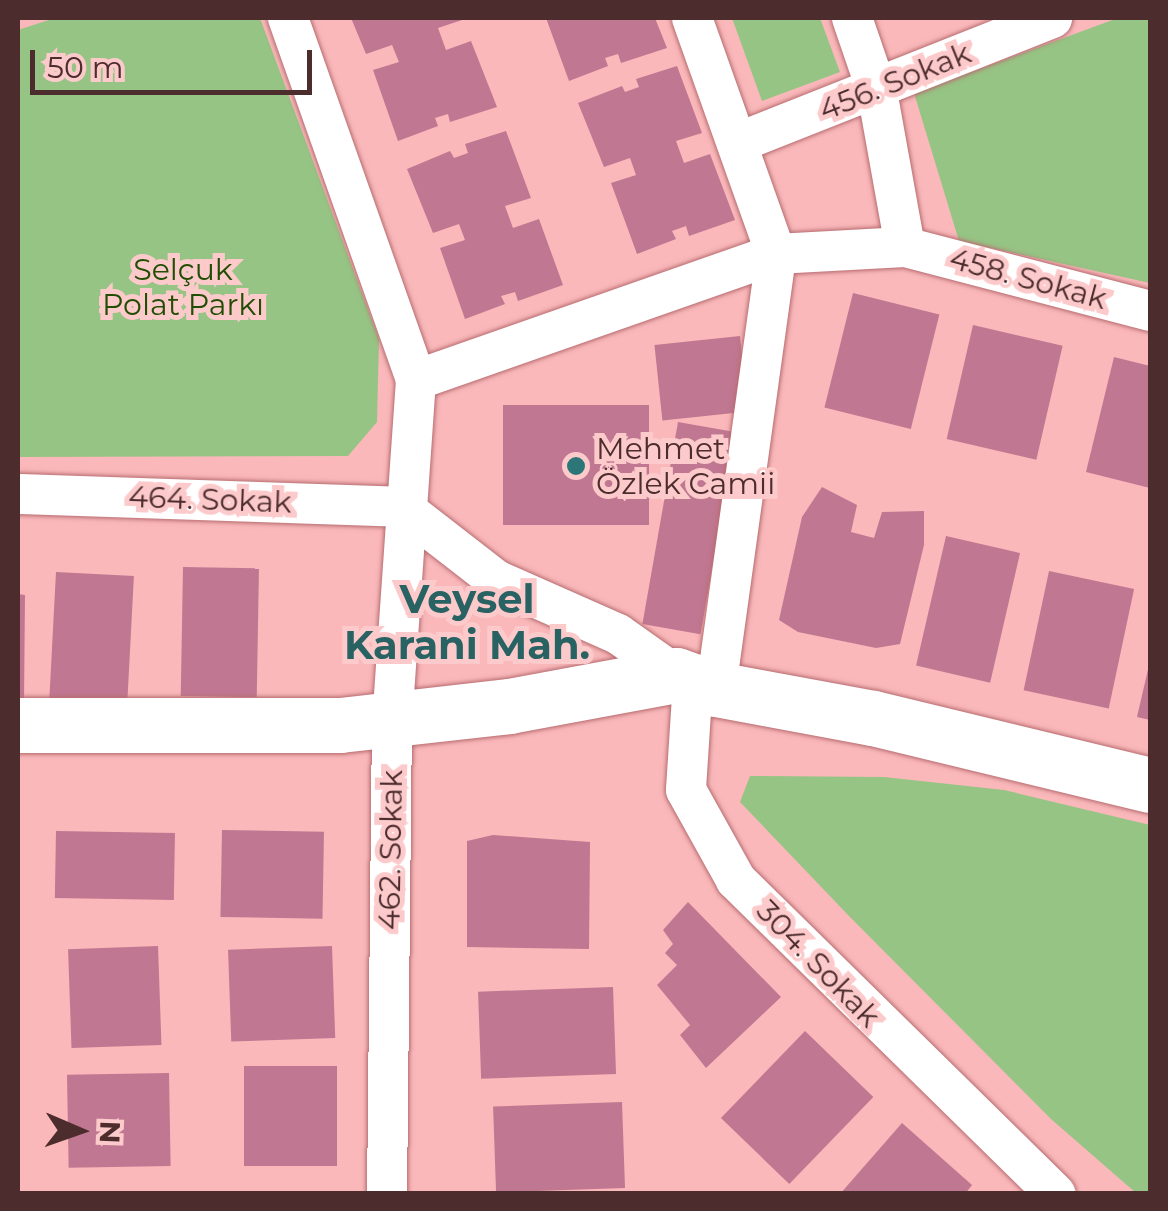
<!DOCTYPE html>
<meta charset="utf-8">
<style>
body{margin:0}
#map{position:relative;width:1168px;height:1211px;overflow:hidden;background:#fab8ba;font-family:Montserrat,sans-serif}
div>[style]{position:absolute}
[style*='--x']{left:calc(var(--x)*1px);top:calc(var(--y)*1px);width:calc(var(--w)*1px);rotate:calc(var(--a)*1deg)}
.green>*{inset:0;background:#96c484}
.building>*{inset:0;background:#c07791;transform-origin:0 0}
.roads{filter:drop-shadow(0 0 2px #b76c70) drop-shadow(0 0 2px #b76c70)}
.street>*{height:40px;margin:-20px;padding:0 20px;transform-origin:20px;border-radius:20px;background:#fff}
.secondary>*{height:55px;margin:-27.5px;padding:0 27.5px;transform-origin:27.5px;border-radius:27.5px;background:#fff}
.dots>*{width:28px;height:28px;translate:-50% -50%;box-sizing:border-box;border:5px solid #fdcacb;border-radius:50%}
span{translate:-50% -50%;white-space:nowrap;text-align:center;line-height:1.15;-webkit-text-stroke:10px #fdcacb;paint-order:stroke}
.street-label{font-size:30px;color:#4c2c2d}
.park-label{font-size:30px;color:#214e04}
.poi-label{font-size:30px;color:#4c2c2d}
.left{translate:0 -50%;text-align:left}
.district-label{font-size:40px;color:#286263;font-weight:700}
.frame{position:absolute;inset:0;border:20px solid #4c2c2d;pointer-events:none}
.north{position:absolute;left:30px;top:1081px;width:100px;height:100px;-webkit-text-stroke:8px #fdcacb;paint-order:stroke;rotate:92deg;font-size:28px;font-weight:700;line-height:40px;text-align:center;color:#4c2c2d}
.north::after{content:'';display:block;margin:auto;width:35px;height:45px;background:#4c2c2d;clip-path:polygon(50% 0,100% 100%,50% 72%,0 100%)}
.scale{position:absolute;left:30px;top:50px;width:282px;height:45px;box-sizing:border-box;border:5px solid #4c2c2d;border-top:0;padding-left:12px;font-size:30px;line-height:35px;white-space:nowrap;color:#4c2c2d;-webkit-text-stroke:8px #fdcacb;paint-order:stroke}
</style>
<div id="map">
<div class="green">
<div style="clip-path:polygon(55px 18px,260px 18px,379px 339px,377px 422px,348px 456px,18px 457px,18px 30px)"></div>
<div style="clip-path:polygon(732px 18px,820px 18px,840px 72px,762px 101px)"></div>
<div style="clip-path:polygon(1118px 18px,1150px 18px,1150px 283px,959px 241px,914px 93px)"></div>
<div style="clip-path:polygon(750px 776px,884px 777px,1004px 790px,1150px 825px,1150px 1193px,1136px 1193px,1051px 1119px,849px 916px,740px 802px)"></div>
</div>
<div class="building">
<div style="clip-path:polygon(351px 18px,468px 18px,438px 28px,446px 50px,471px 41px,497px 107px,450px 122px,448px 114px,435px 118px,438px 126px,398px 141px,373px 70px,399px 62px,392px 45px,366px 54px)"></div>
<div style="clip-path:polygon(546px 18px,655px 18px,667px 48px,621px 63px,618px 54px,605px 58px,608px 66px,569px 81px)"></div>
<div style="clip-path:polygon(677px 66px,702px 133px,676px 141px,684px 163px,710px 154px,735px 220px,689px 236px,686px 226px,672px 231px,676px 239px,637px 254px,611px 183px,636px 175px,630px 158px,604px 167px,578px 103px,622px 86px,625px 92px,639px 87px,636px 79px)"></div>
<div style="clip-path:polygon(506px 131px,531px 198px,505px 206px,513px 228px,539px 219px,563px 285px,518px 301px,515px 292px,501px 296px,505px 304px,465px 319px,440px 248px,465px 240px,459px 224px,433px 233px,407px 169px,450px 151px,454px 158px,468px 153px,465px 144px)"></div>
<div style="left:853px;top:293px;width:89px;height:118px;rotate:14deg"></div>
<div style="left:973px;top:325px;width:92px;height:117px;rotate:13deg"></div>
<div style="left:740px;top:336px;width:76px;height:86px;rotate:84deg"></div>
<div style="clip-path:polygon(1114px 357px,1150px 366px,1150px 488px,1086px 472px)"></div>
<div style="left:649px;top:405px;width:120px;height:146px;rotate:90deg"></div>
<div style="left:678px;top:422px;width:59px;height:205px;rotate:10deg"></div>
<div style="clip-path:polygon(822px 487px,857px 505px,851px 532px,874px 538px,882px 512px,924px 511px,924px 545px,900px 644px,876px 648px,798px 632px,779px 620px,802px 517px)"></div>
<div style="left:946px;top:536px;width:76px;height:133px;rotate:13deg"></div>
<div style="left:183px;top:567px;width:76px;height:129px;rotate:1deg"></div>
<div style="left:1049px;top:571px;width:87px;height:122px;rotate:12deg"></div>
<div style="left:56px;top:572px;width:78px;height:132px;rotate:3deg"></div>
<div style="clip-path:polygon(18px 594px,25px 595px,24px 701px,18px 701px)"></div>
<div style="clip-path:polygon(1149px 665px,1150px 666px,1150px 720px,1137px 717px)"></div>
<div style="left:222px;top:830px;width:102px;height:87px;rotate:1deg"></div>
<div style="left:56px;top:831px;width:119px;height:67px;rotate:1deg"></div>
<div style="clip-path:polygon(493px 835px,590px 842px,589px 949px,467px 947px,467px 841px)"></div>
<div style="clip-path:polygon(688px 902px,781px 997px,706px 1068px,680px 1035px,690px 1025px,657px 985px,677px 965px,665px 953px,673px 944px,663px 930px)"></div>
<div style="left:158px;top:946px;width:99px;height:90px;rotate:88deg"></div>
<div style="left:332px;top:946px;width:92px;height:104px;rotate:88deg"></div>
<div style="left:613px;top:987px;width:87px;height:135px;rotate:88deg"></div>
<div style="left:805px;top:1031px;width:95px;height:121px;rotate:44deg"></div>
<div style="left:337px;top:1066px;width:100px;height:93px;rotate:90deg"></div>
<div style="left:169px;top:1073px;width:93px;height:102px;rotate:89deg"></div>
<div style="left:622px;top:1102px;width:86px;height:129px;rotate:88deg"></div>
<div style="clip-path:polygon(902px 1123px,972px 1185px,965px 1194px,840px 1194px)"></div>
</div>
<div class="roads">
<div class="street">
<div style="--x:288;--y:18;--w:384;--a:70.5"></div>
<div style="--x:416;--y:380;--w:340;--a:94"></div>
<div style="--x:392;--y:719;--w:475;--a:90.6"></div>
<div style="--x:852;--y:18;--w:77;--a:71.1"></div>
<div style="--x:877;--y:91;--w:158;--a:79.8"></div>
<div style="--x:737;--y:143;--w:339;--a:-21.6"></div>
<div style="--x:416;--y:380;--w:381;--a:-19.3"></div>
<div style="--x:776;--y:254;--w:251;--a:-109.6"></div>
<div style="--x:18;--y:494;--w:384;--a:1.9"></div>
<div style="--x:402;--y:507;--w:119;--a:37.8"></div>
<div style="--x:496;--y:580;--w:133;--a:23.9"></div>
<div style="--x:618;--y:634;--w:71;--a:35.3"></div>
<div style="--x:693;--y:681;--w:109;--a:93.7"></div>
<div style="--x:686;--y:790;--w:103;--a:60.9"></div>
<div style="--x:736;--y:880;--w:448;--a:44.5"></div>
<div style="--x:716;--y:689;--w:439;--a:-82.1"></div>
<div style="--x:776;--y:254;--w:129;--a:-3.1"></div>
<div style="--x:905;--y:247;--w:253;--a:14.6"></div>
</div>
<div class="secondary">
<div style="--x:18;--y:725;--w:322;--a:0"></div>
<div style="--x:340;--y:725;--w:170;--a:-6.4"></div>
<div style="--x:509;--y:706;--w:170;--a:-10.5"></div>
<div style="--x:676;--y:675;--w:42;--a:19.3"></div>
<div style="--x:716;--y:689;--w:160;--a:10.5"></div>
<div style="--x:873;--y:718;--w:285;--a:13.6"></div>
</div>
</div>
<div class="dots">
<div style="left:576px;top:466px;background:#2c7678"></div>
</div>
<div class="street-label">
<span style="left:895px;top:82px;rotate:-22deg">456. Sokak</span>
<span style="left:1028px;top:279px;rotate:15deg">458. Sokak</span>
<span style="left:210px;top:500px;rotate:2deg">464. Sokak</span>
<span style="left:391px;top:850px;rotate:-89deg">462. Sokak</span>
<span style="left:818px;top:964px;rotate:46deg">304. Sokak</span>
</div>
<div class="park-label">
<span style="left:183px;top:287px">Selçuk<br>Polat Parkı</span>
</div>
<div class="poi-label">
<span class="left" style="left:596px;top:466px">Mehmet<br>Özlek Camii</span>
</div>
<div class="district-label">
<span style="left:467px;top:622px">Veysel<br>Karani Mah.</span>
</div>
<div class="frame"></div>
<div class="north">N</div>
<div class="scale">50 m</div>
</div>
